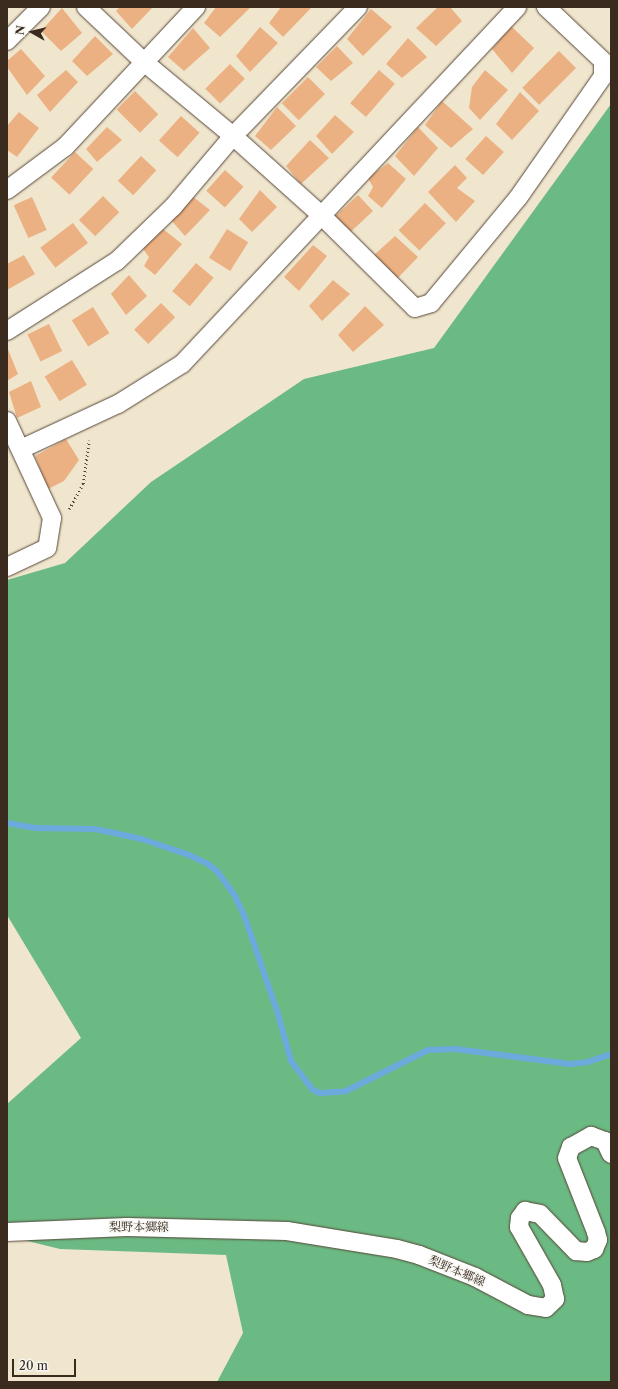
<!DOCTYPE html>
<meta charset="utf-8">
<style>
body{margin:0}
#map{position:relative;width:618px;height:1389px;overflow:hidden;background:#f0e6ce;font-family:"Libre Caslon Text","Noto Serif JP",serif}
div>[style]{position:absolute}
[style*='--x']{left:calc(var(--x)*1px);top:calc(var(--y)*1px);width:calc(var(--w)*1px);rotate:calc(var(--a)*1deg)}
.forest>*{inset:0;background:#6cba83}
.stream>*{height:6px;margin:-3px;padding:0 3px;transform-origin:3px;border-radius:3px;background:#6caade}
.building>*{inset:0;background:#ebb183;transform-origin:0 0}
.path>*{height:2.5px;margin-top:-1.25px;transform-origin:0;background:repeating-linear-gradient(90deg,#564638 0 1px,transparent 0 4px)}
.roads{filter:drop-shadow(0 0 1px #564638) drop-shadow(0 0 1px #564638)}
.minor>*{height:18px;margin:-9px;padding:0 9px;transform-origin:9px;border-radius:9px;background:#fff}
span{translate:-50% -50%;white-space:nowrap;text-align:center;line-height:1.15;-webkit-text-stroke:3px #f6f6f2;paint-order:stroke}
.street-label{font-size:12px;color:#3b2a1e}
.frame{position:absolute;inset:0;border:8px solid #3b2a1e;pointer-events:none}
.north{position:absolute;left:12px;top:12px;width:40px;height:40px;-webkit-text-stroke:3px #f6f6f2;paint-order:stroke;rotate:278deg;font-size:11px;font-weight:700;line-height:16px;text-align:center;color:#3b2a1e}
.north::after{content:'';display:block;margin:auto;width:14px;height:18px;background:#3b2a1e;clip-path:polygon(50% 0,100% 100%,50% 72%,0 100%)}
.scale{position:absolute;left:12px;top:1359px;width:64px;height:18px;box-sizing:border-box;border:2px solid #3b2a1e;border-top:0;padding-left:5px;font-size:12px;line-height:14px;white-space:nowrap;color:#3b2a1e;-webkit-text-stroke:3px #f6f6f2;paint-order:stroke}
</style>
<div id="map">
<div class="forest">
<div style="clip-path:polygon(611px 104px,611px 1382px,217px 1382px,243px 1333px,226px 1255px,60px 1249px,7px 1236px,7px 1104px,81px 1038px,7px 915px,7px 580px,65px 563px,151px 482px,304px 379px,434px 348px)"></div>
</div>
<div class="stream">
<div style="--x:7;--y:823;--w:29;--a:10"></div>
<div style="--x:36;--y:828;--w:59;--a:1"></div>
<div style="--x:95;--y:829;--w:48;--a:12"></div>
<div style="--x:142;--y:839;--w:50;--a:18.8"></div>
<div style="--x:189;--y:855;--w:21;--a:25"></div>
<div style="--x:208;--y:864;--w:11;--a:38"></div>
<div style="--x:217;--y:871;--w:29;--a:54"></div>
<div style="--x:234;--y:894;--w:23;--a:65"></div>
<div style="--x:244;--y:915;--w:105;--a:71"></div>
<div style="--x:278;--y:1014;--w:49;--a:74.5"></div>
<div style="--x:291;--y:1061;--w:36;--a:53"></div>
<div style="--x:313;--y:1090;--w:8;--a:23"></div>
<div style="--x:320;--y:1093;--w:26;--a:-4"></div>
<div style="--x:346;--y:1091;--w:92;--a:-26.6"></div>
<div style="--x:428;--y:1050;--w:27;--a:-2"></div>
<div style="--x:455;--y:1049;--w:116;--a:7.4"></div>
<div style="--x:570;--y:1064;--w:18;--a:-6"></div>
<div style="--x:588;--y:1062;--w:24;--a:-19"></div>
</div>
<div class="building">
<div style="clip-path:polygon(120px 7px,153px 7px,132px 29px,116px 11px)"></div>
<div style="clip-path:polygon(216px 7px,251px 7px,220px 37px,204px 23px)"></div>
<div style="clip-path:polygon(281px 7px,312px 7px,283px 37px,269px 23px)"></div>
<div style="clip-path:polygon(438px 7px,450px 7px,462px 21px,436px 46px,416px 28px)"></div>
<div style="clip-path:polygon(62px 8px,82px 33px,61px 51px,41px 31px)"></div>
<div style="clip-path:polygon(371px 9px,392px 27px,363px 56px,347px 39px)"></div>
<div style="clip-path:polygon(511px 26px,534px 48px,512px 73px,492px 49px)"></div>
<div style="clip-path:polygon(260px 27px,278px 43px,250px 72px,236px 56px)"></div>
<div style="clip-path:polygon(193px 28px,210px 48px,184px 71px,168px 57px)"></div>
<div style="clip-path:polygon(95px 36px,113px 54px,87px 76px,72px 61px)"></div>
<div style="clip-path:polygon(408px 38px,427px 57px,402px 78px,386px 64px)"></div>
<div style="clip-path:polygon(337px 46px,353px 63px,331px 81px,316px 67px)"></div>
<div style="clip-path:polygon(21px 49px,45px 76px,27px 95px,7px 67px,7px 61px)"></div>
<div style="left:559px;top:51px;width:24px;height:52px;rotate:45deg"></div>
<div style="left:230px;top:64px;width:21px;height:35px;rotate:45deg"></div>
<div style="clip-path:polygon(66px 70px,78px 82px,50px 112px,37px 95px)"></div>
<div style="left:379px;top:70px;width:21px;height:44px;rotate:41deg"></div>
<div style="clip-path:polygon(485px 70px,508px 90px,480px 120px,469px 108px,472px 87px)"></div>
<div style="left:308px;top:77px;width:24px;height:37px;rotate:45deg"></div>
<div style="left:135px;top:91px;width:33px;height:26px;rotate:45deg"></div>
<div style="clip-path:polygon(520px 92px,539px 111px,512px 140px,496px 124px)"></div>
<div style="clip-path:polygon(442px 101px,473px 129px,451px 148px,425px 125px)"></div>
<div style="clip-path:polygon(277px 107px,296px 126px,271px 150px,255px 136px)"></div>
<div style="clip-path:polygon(19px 112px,39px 128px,17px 157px,7px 150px,7px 126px)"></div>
<div style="clip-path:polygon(335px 115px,354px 132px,332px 154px,316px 136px)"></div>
<div style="left:181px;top:116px;width:25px;height:33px;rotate:42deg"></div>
<div style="clip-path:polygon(107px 127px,122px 140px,97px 162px,86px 149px)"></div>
<div style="clip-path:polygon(418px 127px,438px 148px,414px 176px,395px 156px)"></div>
<div style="left:486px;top:136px;width:24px;height:31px;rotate:42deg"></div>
<div style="clip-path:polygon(310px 140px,329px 158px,301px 184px,286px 166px)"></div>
<div style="left:75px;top:152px;width:25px;height:35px;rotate:43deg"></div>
<div style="left:141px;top:156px;width:21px;height:34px;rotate:43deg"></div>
<div style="clip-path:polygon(388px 163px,406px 179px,382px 208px,368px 196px,373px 187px,368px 178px)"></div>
<div style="clip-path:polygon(455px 165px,467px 178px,457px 188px,475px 201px,456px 222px,428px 192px)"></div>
<div style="left:225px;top:170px;width:25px;height:28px;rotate:42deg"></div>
<div style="clip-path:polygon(260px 190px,277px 207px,252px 232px,239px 219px)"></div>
<div style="left:358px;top:195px;width:22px;height:34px;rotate:47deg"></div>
<div style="left:103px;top:196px;width:23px;height:34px;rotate:45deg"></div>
<div style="clip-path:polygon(192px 196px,210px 210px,185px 236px,171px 220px)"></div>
<div style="left:32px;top:197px;width:36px;height:20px;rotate:66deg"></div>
<div style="left:425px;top:203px;width:29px;height:38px;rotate:44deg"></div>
<div style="left:73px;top:223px;width:25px;height:41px;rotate:53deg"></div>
<div style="clip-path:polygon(163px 229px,182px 244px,155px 275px,144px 266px,149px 257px,143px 249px)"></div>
<div style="left:227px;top:229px;width:25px;height:34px;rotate:32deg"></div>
<div style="clip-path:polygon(395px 236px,418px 257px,395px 281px,374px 255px)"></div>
<div style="clip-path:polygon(313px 245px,327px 256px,299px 291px,284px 277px)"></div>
<div style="clip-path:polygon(24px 255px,35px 274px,7px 290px,7px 264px)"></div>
<div style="left:196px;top:263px;width:23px;height:37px;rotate:40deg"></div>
<div style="clip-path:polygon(129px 275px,147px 296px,126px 315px,111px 294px)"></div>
<div style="clip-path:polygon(333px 280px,350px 294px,322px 321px,309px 306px)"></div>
<div style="left:161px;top:303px;width:20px;height:38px;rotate:45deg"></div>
<div style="clip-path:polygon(365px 306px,384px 325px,353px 352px,338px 335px)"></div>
<div style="left:93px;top:307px;width:31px;height:25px;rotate:58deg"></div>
<div style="left:49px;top:324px;width:30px;height:24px;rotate:64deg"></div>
<div style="clip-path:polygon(7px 347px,18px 374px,7px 381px)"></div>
<div style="left:72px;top:360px;width:29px;height:32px;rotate:59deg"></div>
<div style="clip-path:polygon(31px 381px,41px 407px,17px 418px,9px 392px)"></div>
<div style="clip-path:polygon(66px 439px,79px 460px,64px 481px,48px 489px,35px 456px)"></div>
</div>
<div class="path">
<div style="--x:69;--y:509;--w:29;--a:-61"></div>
<div style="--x:83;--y:484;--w:44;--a:-82.2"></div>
</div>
<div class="roads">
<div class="minor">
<div style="--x:86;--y:7;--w:80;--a:43.5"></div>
<div style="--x:144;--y:62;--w:116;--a:39.7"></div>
<div style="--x:233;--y:136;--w:118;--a:41.9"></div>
<div style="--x:321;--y:215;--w:132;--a:44.7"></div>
<div style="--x:415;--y:308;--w:17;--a:-17"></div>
<div style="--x:431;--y:303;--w:136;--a:-50.4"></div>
<div style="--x:518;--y:198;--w:149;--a:-55.1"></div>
<div style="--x:603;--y:76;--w:15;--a:-90"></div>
<div style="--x:603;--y:61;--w:79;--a:-136.5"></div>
<div style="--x:7;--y:41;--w:48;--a:-45"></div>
<div style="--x:7;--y:190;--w:72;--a:-36.6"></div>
<div style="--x:65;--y:147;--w:192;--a:-46.9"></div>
<div style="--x:7;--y:331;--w:130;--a:-32.5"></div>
<div style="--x:117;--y:261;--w:78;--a:-44"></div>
<div style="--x:173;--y:207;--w:93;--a:-49.8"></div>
<div style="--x:233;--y:136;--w:180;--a:-45.9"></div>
<div style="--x:7;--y:421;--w:107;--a:65.1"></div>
<div style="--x:52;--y:518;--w:30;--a:99"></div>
<div style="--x:47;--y:548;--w:44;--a:154.6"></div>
<div style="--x:21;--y:449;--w:107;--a:-24.9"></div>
<div style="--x:118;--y:404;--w:75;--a:-32"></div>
<div style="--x:182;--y:364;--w:490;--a:-46.8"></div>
<div style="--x:7;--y:1232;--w:120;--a:-2.4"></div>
<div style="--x:127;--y:1227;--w:160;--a:1.4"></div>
<div style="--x:287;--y:1231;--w:111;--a:9.3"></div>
<div style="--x:397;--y:1249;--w:23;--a:15"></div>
<div style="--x:419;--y:1255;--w:60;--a:21.4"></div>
<div style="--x:475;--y:1277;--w:60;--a:27.8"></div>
<div style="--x:528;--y:1305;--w:18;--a:9"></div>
<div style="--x:546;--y:1308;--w:13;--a:-45"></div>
<div style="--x:555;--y:1299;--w:14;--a:-102"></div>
<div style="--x:552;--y:1285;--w:67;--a:-119.6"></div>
<div style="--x:519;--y:1227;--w:9;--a:-84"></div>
<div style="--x:520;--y:1218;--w:9;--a:-54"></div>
<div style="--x:525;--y:1211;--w:15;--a:11"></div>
<div style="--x:540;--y:1214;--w:52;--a:45.8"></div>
<div style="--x:576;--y:1251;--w:11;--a:5"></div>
<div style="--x:587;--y:1252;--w:8;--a:-23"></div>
<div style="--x:594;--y:1249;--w:10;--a:-66"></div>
<div style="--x:598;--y:1240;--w:8;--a:-104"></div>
<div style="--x:596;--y:1232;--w:79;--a:-111.4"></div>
<div style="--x:567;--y:1158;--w:12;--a:-70"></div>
<div style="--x:571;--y:1147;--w:23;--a:-29"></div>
<div style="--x:591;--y:1136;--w:15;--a:20"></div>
<div style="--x:605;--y:1141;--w:14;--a:65"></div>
</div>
</div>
<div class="street-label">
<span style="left:139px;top:1227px">梨野本郷線</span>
<span style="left:457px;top:1271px;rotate:23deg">梨野本郷線</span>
</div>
<div class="frame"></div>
<div class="north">N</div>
<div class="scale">20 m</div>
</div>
